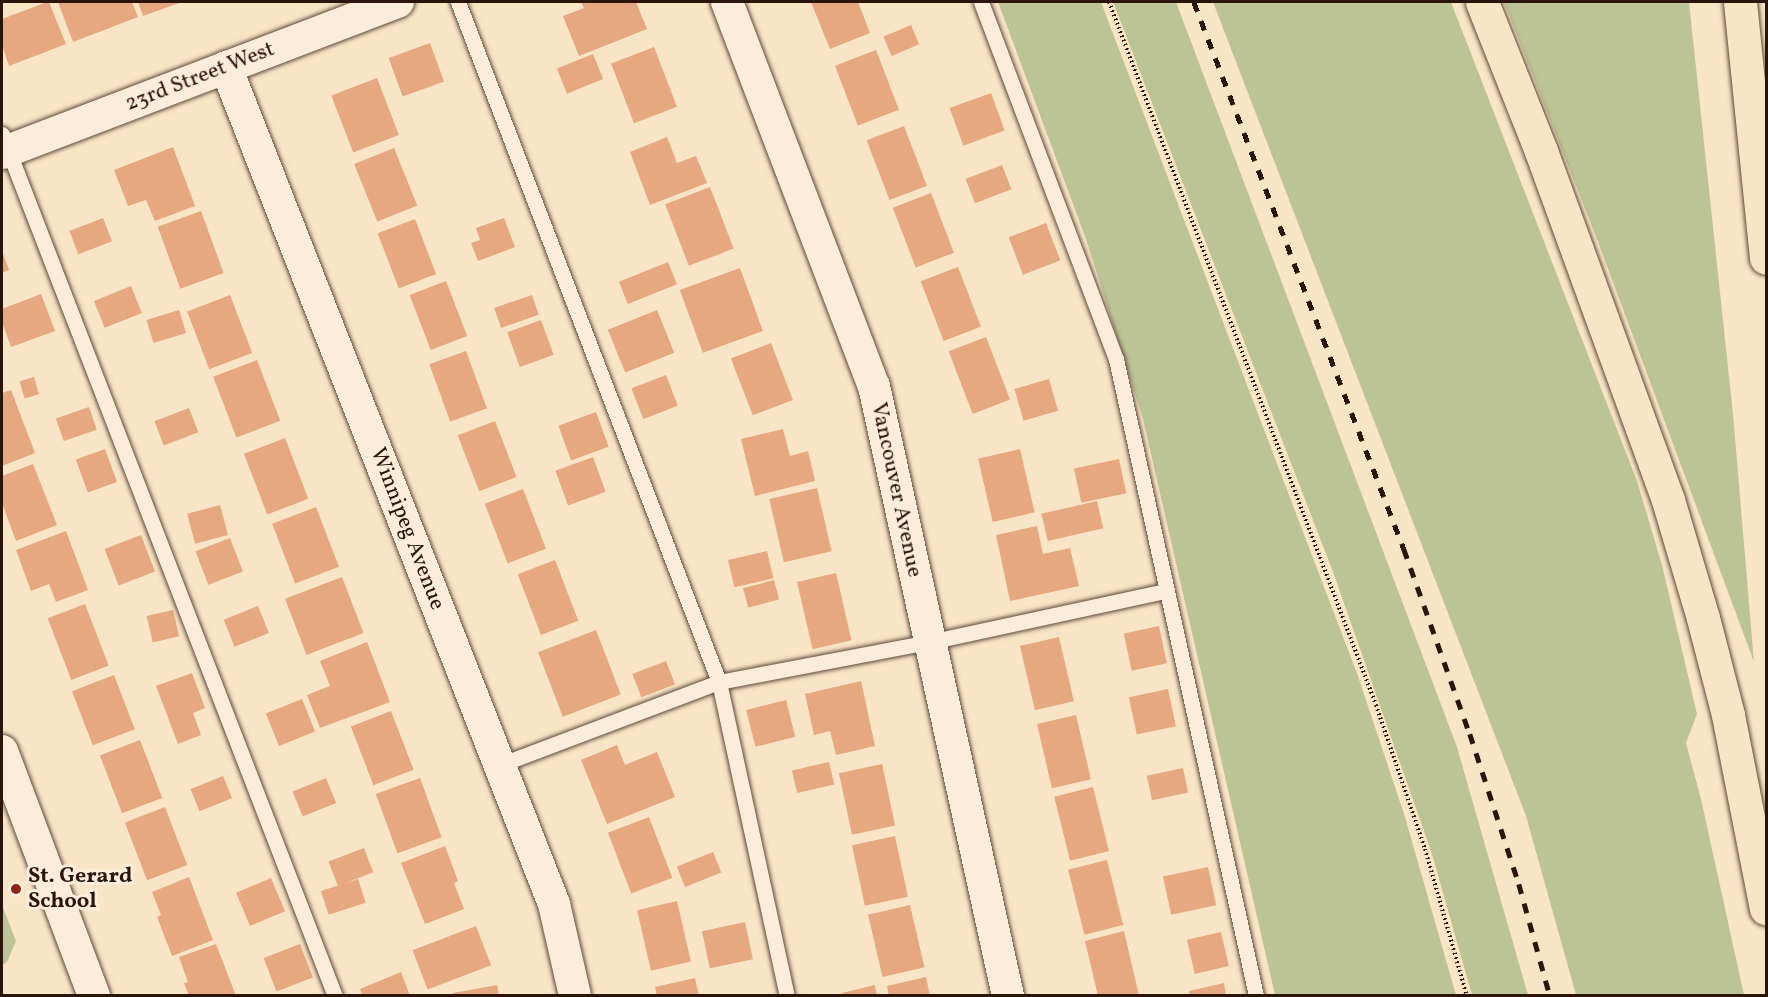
<!DOCTYPE html>
<style>
body{margin:0}
#map{position:relative;width:1768px;height:997px;overflow:hidden;background:#fae4c6;font-family:Vollkorn,serif}
div>[style]{position:absolute}
[style*='--x']{left:calc(var(--x)*1px);top:calc(var(--y)*1px);width:calc(var(--w)*1px);rotate:calc(var(--a)*1deg)}
.green>*{inset:0;background:#bcc496}
.building>*{inset:0;background:#e5a880;transform-origin:0 0}
.path>*{height:4px;margin-top:-2px;transform-origin:0;background:repeating-linear-gradient(90deg,#2b150b 0 1.5px,transparent 0 4.5px)}
.roads{filter:drop-shadow(0 0 2px #5f493a) drop-shadow(0 0 2px #5f493a)}
.lane>*{height:15px;margin:-7.5px;padding:0 7.5px;transform-origin:7.5px;border-radius:7.5px;background:#fcedda}
.street>*{height:32px;margin:-16px;padding:0 16px;transform-origin:16px;border-radius:16px;background:#fcedda}
.highway>*{height:33px;margin:-16.5px;padding:0 16.5px;transform-origin:16.5px;border-radius:16.5px;background:#fae4c6}
.rail>*{height:4.5px;margin-top:-2.25px;transform-origin:0;background:repeating-linear-gradient(90deg,#2b150b 0 10px,transparent 0 20px)}
.dots>*{width:16px;height:16px;translate:-50% -50%;box-sizing:border-box;border:3px solid #fcedda;border-radius:50%}
span{translate:-50% -50%;white-space:nowrap;text-align:center;line-height:1.15;-webkit-text-stroke:6px #fcedda;paint-order:stroke}
.street-label{font-size:22px;color:#2b150b}
.poi-label{font-size:22px;color:#2b150b;font-weight:700}
.left{translate:0 -50%;text-align:left}
.frame{position:absolute;inset:0;border:3px solid #2b150b;pointer-events:none}
</style>
<div id="map">
<div class="green">
<div style="clip-path:polygon(998px 2px,1101px 2px,1358px 676px,1405px 817px,1456px 995px,1275px 995px,1143px 419px,1086px 239px)"></div>
<div style="clip-path:polygon(1113px 2px,1176px 2px,1457px 747px,1528px 995px,1472px 995px,1432px 854px,1333px 572px)"></div>
<div style="clip-path:polygon(1213px 2px,1451px 2px,1637px 481px,1662px 565px,1697px 714px,1686px 743px,1701px 799px,1744px 995px,1576px 995px,1526px 816px)"></div>
<div style="clip-path:polygon(1504px 2px,1689px 2px,1733px 414px,1754px 662px,1597px 239px)"></div>
<div style="clip-path:polygon(2px 905px,16px 941px,7px 962px,2px 965px)"></div>
</div>
<div class="building">
<div style="clip-path:polygon(47px 2px,49px 2px,66px 44px,9px 66px,2px 45px,2px 19px)"></div>
<div style="clip-path:polygon(58px 2px,132px 2px,138px 17px,73px 42px)"></div>
<div style="clip-path:polygon(138px 2px,182px 2px,143px 16px)"></div>
<div style="clip-path:polygon(581px 2px,636px 2px,647px 29px,579px 56px,563px 16px,584px 8px)"></div>
<div style="clip-path:polygon(811px 2px,858px 2px,870px 33px,830px 49px)"></div>
<div style="left:911px;top:25px;width:21px;height:30px;rotate:67deg"></div>
<div style="left:430px;top:43px;width:41px;height:44px;rotate:70deg"></div>
<div style="left:654px;top:47px;width:64px;height:46px;rotate:69deg"></div>
<div style="left:876px;top:50px;width:64px;height:44px;rotate:69deg"></div>
<div style="left:593px;top:54px;width:27px;height:39px;rotate:68deg"></div>
<div style="left:377px;top:78px;width:61px;height:49px;rotate:69deg"></div>
<div style="left:991px;top:93px;width:40px;height:44px;rotate:70deg"></div>
<div style="left:904px;top:126px;width:64px;height:40px;rotate:69deg"></div>
<div style="clip-path:polygon(667px 137px,677px 163px,696px 156px,707px 183px,650px 205px,630px 152px)"></div>
<div style="clip-path:polygon(173px 147px,195px 206px,155px 221px,146px 200px,128px 206px,114px 170px)"></div>
<div style="left:394px;top:148px;width:62px;height:43px;rotate:68deg"></div>
<div style="left:1002px;top:165px;width:26px;height:39px;rotate:69deg"></div>
<div style="left:710px;top:187px;width:66px;height:48px;rotate:69deg"></div>
<div style="left:931px;top:193px;width:64px;height:41px;rotate:69deg"></div>
<div style="left:201px;top:211px;width:66px;height:46px;rotate:70deg"></div>
<div style="left:103px;top:218px;width:25px;height:36px;rotate:69deg"></div>
<div style="clip-path:polygon(504px 218px,515px 247px,478px 261px,471px 243px,480px 240px,476px 228px)"></div>
<div style="left:415px;top:219px;width:59px;height:40px;rotate:69deg"></div>
<div style="left:1046px;top:223px;width:40px;height:40px;rotate:69deg"></div>
<div style="clip-path:polygon(2px 251px,9px 270px,2px 273px)"></div>
<div style="left:668px;top:262px;width:24px;height:53px;rotate:68deg"></div>
<div style="left:958px;top:267px;width:64px;height:40px;rotate:69deg"></div>
<div style="left:740px;top:268px;width:67px;height:64px;rotate:70deg"></div>
<div style="left:446px;top:281px;width:59px;height:39px;rotate:69deg"></div>
<div style="left:131px;top:286px;width:29px;height:40px;rotate:68deg"></div>
<div style="clip-path:polygon(41px 294px,55px 331px,11px 347px,2px 322px,2px 309px)"></div>
<div style="left:230px;top:295px;width:62px;height:46px;rotate:69deg"></div>
<div style="left:532px;top:295px;width:21px;height:40px;rotate:71deg"></div>
<div style="left:179px;top:310px;width:24px;height:34px;rotate:73deg"></div>
<div style="left:657px;top:310px;width:46px;height:53px;rotate:68deg"></div>
<div style="left:541px;top:320px;width:37px;height:36px;rotate:70deg"></div>
<div style="left:986px;top:337px;width:67px;height:40px;rotate:69deg"></div>
<div style="left:771px;top:343px;width:61px;height:43px;rotate:69deg"></div>
<div style="left:466px;top:351px;width:61px;height:39px;rotate:70deg"></div>
<div style="left:257px;top:360px;width:65px;height:47px;rotate:69deg"></div>
<div style="left:666px;top:375px;width:33px;height:37px;rotate:69deg"></div>
<div style="left:34px;top:377px;width:18px;height:15px;rotate:74deg"></div>
<div style="left:1049px;top:379px;width:33px;height:36px;rotate:74deg"></div>
<div style="clip-path:polygon(11px 390px,35px 453px,2px 466px,2px 393px)"></div>
<div style="left:89px;top:407px;width:24px;height:35px;rotate:71deg"></div>
<div style="left:189px;top:408px;width:26px;height:37px;rotate:69deg"></div>
<div style="left:596px;top:412px;width:37px;height:40px;rotate:70deg"></div>
<div style="left:495px;top:421px;width:60px;height:40px;rotate:69deg"></div>
<div style="clip-path:polygon(783px 429px,790px 456px,808px 451px,815px 481px,755px 496px,741px 439px)"></div>
<div style="left:285px;top:438px;width:65px;height:44px;rotate:69deg"></div>
<div style="left:105px;top:449px;width:35px;height:31px;rotate:70deg"></div>
<div style="left:1020px;top:449px;width:65px;height:43px;rotate:77deg"></div>
<div style="left:593px;top:457px;width:37px;height:40px;rotate:70deg"></div>
<div style="left:1119px;top:459px;width:35px;height:46px;rotate:78deg"></div>
<div style="clip-path:polygon(33px 464px,57px 525px,16px 541px,2px 503px,2px 476px)"></div>
<div style="left:817px;top:488px;width:65px;height:49px;rotate:77deg"></div>
<div style="left:523px;top:489px;width:64px;height:41px;rotate:69deg"></div>
<div style="left:1097px;top:501px;width:28px;height:57px;rotate:77deg"></div>
<div style="left:220px;top:505px;width:31px;height:34px;rotate:75deg"></div>
<div style="left:316px;top:507px;width:64px;height:47px;rotate:69deg"></div>
<div style="clip-path:polygon(1037px 526px,1043px 554px,1070px 548px,1079px 586px,1010px 601px,996px 535px)"></div>
<div style="clip-path:polygon(66px 531px,88px 590px,56px 602px,49px 584px,31px 591px,16px 550px)"></div>
<div style="left:141px;top:535px;width:39px;height:39px;rotate:69deg"></div>
<div style="left:230px;top:538px;width:36px;height:37px;rotate:69deg"></div>
<div style="left:767px;top:551px;width:28px;height:40px;rotate:77deg"></div>
<div style="left:555px;top:560px;width:65px;height:40px;rotate:69deg"></div>
<div style="left:836px;top:573px;width:69px;height:40px;rotate:77deg"></div>
<div style="left:342px;top:577px;width:60px;height:61px;rotate:69deg"></div>
<div style="left:774px;top:580px;width:20px;height:32px;rotate:75deg"></div>
<div style="left:85px;top:604px;width:66px;height:40px;rotate:69deg"></div>
<div style="left:258px;top:606px;width:29px;height:37px;rotate:68deg"></div>
<div style="left:173px;top:610px;width:27px;height:27px;rotate:77deg"></div>
<div style="left:1159px;top:626px;width:38px;height:36px;rotate:78deg"></div>
<div style="left:596px;top:630px;width:69px;height:62px;rotate:69deg"></div>
<div style="left:1059px;top:637px;width:66px;height:40px;rotate:77deg"></div>
<div style="clip-path:polygon(367px 642px,390px 702px,320px 728px,307px 695px,330px 686px,320px 661px)"></div>
<div style="left:666px;top:661px;width:25px;height:36px;rotate:69deg"></div>
<div style="clip-path:polygon(192px 673px,205px 708px,193px 713px,201px 735px,178px 744px,156px 686px)"></div>
<div style="left:114px;top:675px;width:58px;height:45px;rotate:69deg"></div>
<div style="clip-path:polygon(861px 681px,875px 746px,836px 755px,830px 731px,814px 735px,805px 694px)"></div>
<div style="left:1168px;top:689px;width:38px;height:40px;rotate:78deg"></div>
<div style="left:302px;top:699px;width:35px;height:39px;rotate:68deg"></div>
<div style="left:786px;top:700px;width:38px;height:41px;rotate:76deg"></div>
<div style="left:391px;top:711px;width:63px;height:43px;rotate:69deg"></div>
<div style="left:1076px;top:715px;width:66px;height:40px;rotate:77deg"></div>
<div style="left:140px;top:740px;width:62px;height:43px;rotate:69deg"></div>
<div style="clip-path:polygon(617px 745px,625px 765px,657px 752px,675px 797px,607px 824px,581px 760px)"></div>
<div style="left:829px;top:762px;width:23px;height:38px;rotate:77deg"></div>
<div style="left:882px;top:764px;width:63px;height:44px;rotate:78deg"></div>
<div style="left:1183px;top:768px;width:25px;height:37px;rotate:78deg"></div>
<div style="left:223px;top:776px;width:24px;height:35px;rotate:68deg"></div>
<div style="left:326px;top:778px;width:27px;height:36px;rotate:68deg"></div>
<div style="left:420px;top:778px;width:63px;height:47px;rotate:70deg"></div>
<div style="left:1093px;top:787px;width:66px;height:40px;rotate:76deg"></div>
<div style="left:165px;top:807px;width:62px;height:43px;rotate:69deg"></div>
<div style="left:649px;top:817px;width:65px;height:44px;rotate:69deg"></div>
<div style="left:895px;top:836px;width:62px;height:44px;rotate:78deg"></div>
<div style="clip-path:polygon(445px 846px,458px 881px,454px 883px,464px 909px,425px 924px,401px 863px)"></div>
<div style="left:364px;top:848px;width:26px;height:38px;rotate:69deg"></div>
<div style="left:713px;top:852px;width:22px;height:39px;rotate:68deg"></div>
<div style="left:1107px;top:860px;width:67px;height:40px;rotate:76deg"></div>
<div style="left:1208px;top:867px;width:39px;height:46px;rotate:78deg"></div>
<div style="clip-path:polygon(189px 877px,213px 940px,172px 956px,157px 917px,161px 915px,152px 892px)"></div>
<div style="left:271px;top:878px;width:36px;height:38px;rotate:67deg"></div>
<div style="left:358px;top:879px;width:25px;height:39px;rotate:72deg"></div>
<div style="left:677px;top:901px;width:62px;height:41px;rotate:77deg"></div>
<div style="left:910px;top:905px;width:64px;height:43px;rotate:77deg"></div>
<div style="left:745px;top:922px;width:38px;height:44px;rotate:78deg"></div>
<div style="left:476px;top:926px;width:42px;height:68px;rotate:69deg"></div>
<div style="clip-path:polygon(1124px 931px,1139px 996px,1098px 996px,1085px 941px)"></div>
<div style="left:1221px;top:932px;width:35px;height:35px;rotate:77deg"></div>
<div style="clip-path:polygon(216px 944px,236px 996px,189px 996px,184px 983px,188px 982px,179px 957px)"></div>
<div style="left:300px;top:944px;width:36px;height:39px;rotate:69deg"></div>
<div style="clip-path:polygon(401px 972px,410px 996px,363px 996px,360px 989px)"></div>
<div style="clip-path:polygon(926px 977px,930px 996px,889px 996px,887px 986px)"></div>
<div style="clip-path:polygon(695px 978px,699px 996px,657px 996px,655px 987px)"></div>
<div style="clip-path:polygon(1224px 983px,1226px 996px,1190px 996px,1189px 991px)"></div>
<div style="clip-path:polygon(497px 985px,499px 996px,453px 996px,453px 993px)"></div>
<div style="clip-path:polygon(875px 985px,877px 996px,842px 996px,842px 993px)"></div>
</div>
<div class="path">
<div style="--x:1109;--y:2;--w:752;--a:69.2"></div>
<div style="--x:1376;--y:705;--w:152;--a:71.2"></div>
<div style="--x:1425;--y:849;--w:153;--a:74.1"></div>
</div>
<div class="roads">
<div class="lane">
<div style="--x:458;--y:2;--w:728;--a:69"></div>
<div style="--x:719;--y:682;--w:321;--a:77.8"></div>
<div style="--x:981;--y:2;--w:382;--a:69.3"></div>
<div style="--x:1116;--y:359;--w:652;--a:77.6"></div>
<div style="--x:2;--y:134;--w:924;--a:68.88"></div>
<div style="--x:499;--y:765;--w:235;--a:-20.7"></div>
<div style="--x:719;--y:682;--w:214;--a:-10.8"></div>
<div style="--x:929;--y:642;--w:241;--a:-12.2"></div>
</div>
<div class="street">
<div style="--x:727;--y:2;--w:411;--a:69.1"></div>
<div style="--x:874;--y:386;--w:625;--a:77.61"></div>
<div style="--x:226;--y:67;--w:899;--a:68.6"></div>
<div style="--x:554;--y:904;--w:94;--a:77.1"></div>
<div style="--x:2;--y:153;--w:424;--a:-20.9"></div>
<div style="--x:2;--y:751;--w:262;--a:69.4"></div>
</div>
<div class="highway">
<div style="--x:1482;--y:2;--w:160;--a:68.4"></div>
<div style="--x:1541;--y:151;--w:371;--a:70"></div>
<div style="--x:1668;--y:500;--w:123;--a:73.5"></div>
<div style="--x:1703;--y:618;--w:100;--a:75.5"></div>
<div style="--x:1728;--y:715;--w:197;--a:78.9"></div>
<div style="--x:1740;--y:2;--w:257;--a:84.2"></div>
</div>
</div>
<div class="rail">
<div style="--x:1194;--y:2;--w:586;--a:69"></div>
<div style="--x:1404;--y:549;--w:196;--a:70.4"></div>
<div style="--x:1470;--y:734;--w:158;--a:71.9"></div>
<div style="--x:1519;--y:884;--w:116;--a:74.5"></div>
</div>
<div class="dots">
<div style="left:16px;top:889px;background:#8f2418"></div>
</div>
<div class="street-label">
<span style="left:200px;top:77px;rotate:-21deg">23rd Street West</span>
<span style="left:896px;top:490px;rotate:78deg">Vancouver Avenue</span>
<span style="left:407px;top:529px;rotate:69deg">Winnipeg Avenue</span>
</div>
<div class="poi-label">
<span class="left" style="left:28px;top:889px">St. Gerard<br>School</span>
</div>
<div class="frame"></div>
</div>
